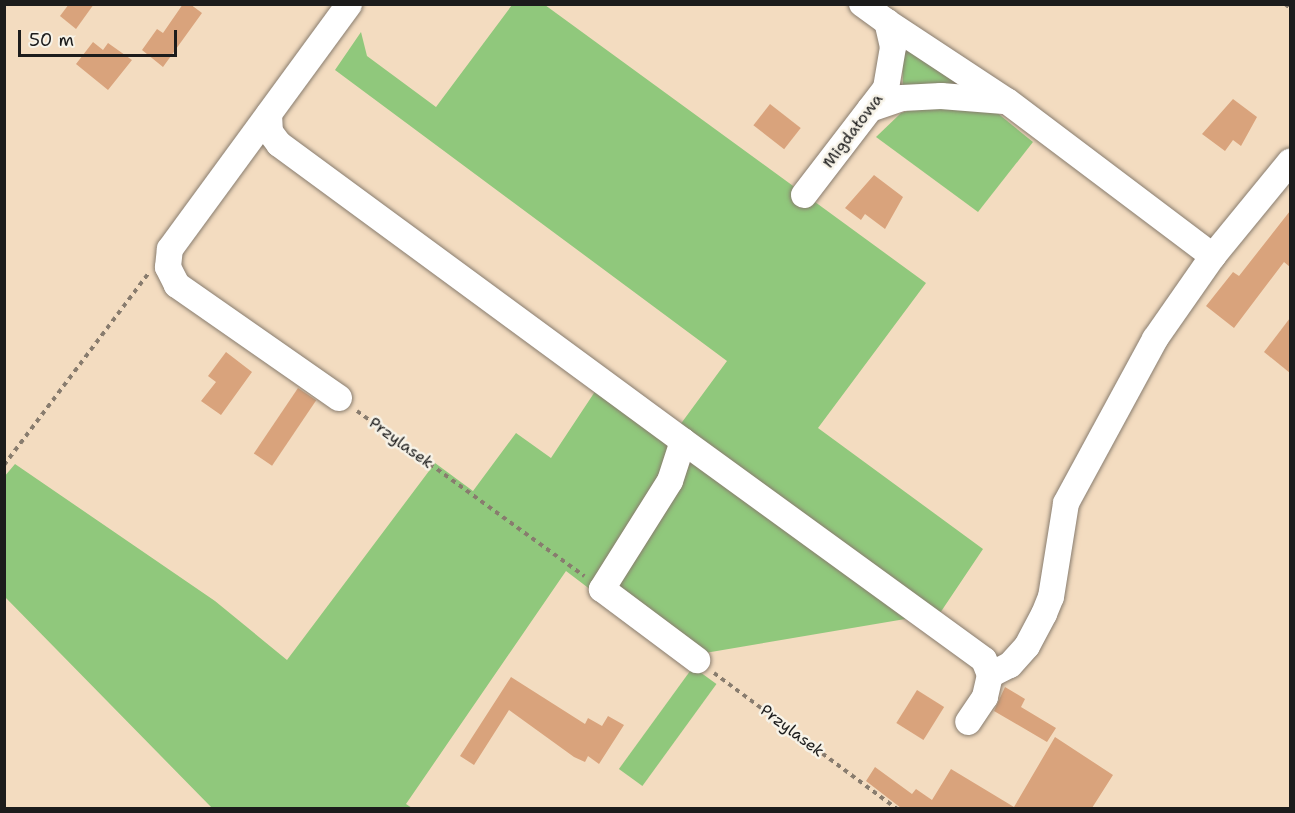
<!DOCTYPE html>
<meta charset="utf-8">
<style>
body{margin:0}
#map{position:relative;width:1295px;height:813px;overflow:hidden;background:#f3dcc0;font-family:"Shantell Sans",sans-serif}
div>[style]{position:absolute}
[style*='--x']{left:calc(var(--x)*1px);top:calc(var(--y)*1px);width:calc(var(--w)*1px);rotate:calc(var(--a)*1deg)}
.green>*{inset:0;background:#90c87c;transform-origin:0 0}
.building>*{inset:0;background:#d9a37c;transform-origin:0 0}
.path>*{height:4px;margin-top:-2px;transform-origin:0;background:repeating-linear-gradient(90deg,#887c6e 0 4.5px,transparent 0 9px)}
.roads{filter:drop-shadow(0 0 2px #887c6e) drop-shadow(0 0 2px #887c6e)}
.minor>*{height:26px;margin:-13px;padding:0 13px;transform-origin:13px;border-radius:13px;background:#fff}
span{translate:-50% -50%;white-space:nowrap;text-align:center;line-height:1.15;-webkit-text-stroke:5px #f7f3e8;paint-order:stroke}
.street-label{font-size:16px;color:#1c1c1c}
.frame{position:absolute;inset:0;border:6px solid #1c1c1c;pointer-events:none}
.scale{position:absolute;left:18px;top:30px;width:159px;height:27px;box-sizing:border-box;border:3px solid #1c1c1c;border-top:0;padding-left:8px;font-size:18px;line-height:21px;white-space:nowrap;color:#1c1c1c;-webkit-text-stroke:4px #f7f3e8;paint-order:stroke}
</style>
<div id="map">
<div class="green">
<div style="clip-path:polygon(512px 5px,545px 5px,926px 283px,818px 428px,983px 549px,936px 619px,677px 429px,727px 361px,335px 70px,361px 32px,367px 56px,436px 107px)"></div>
<div style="clip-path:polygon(902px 40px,967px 89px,903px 92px)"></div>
<div style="clip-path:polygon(924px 106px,990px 107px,1033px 142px,978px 212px,876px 137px,901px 113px)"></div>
<div style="clip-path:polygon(598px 387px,671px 446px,666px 479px,591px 590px,566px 571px,406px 804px,412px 808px,212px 808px,5px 597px,4px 477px,15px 464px,215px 601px,287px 660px,435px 463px,473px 491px,516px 433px,551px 458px)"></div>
<div style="clip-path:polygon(690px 461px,917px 617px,705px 653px,622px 595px,617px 578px)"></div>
<div style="left:693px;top:667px;width:29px;height:126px;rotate:36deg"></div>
</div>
<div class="building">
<div style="clip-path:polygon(69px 4px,94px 4px,76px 29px,60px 16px)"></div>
<div style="clip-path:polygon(183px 4px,190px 4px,202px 13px,163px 67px,142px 50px,157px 29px,163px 33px)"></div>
<div style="clip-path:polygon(93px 42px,103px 50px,108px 43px,132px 60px,108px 90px,76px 64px)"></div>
<div style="clip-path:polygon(1233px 99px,1257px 117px,1241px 146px,1233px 140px,1225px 151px,1202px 134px)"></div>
<div style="left:770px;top:104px;width:39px;height:27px;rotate:38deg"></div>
<div style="clip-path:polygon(874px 175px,903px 197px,885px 229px,865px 214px,861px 220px,845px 208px)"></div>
<div style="clip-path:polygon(1290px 211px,1290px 267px,1284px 262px,1234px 328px,1206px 306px,1233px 272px,1239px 276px)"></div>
<div style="clip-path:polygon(1290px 318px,1290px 373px,1264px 352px)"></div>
<div style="clip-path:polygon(226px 352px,252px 372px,221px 415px,201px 401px,216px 382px,208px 376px)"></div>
<div style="left:298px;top:388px;width:22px;height:79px;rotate:34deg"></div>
<div style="clip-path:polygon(511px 677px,585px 724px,588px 718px,602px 726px,608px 716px,624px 725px,599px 764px,588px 756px,585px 762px,574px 757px,509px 710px,474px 765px,460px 756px)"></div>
<div style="clip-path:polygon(1005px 687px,1025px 699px,1021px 707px,1056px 728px,1047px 742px,994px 711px)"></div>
<div style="left:917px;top:690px;width:32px;height:39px;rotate:32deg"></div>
<div style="clip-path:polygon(1055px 737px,1113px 775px,1092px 808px,901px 808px,866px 781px,875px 767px,912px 794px,916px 789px,932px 800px,951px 769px,1014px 807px)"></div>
</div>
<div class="path">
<div style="--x:1285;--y:4;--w:6;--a:39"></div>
<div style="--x:357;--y:411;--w:281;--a:36"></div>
<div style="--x:4;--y:465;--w:239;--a:-53"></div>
<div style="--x:714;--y:673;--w:227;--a:36.6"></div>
</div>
<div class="roads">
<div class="minor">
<div style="--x:887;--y:22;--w:144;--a:33.4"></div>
<div style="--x:1007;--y:101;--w:258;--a:37"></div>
<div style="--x:870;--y:109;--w:34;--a:-19"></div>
<div style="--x:902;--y:98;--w:39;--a:-3"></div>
<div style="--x:941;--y:96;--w:63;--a:4.5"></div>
<div style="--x:269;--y:114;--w:18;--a:87"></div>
<div style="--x:270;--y:132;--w:15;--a:53"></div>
<div style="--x:279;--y:144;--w:501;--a:36.32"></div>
<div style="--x:683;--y:441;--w:42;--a:108"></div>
<div style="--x:670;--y:481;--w:128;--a:122.2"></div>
<div style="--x:602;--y:589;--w:119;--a:36.8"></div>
<div style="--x:804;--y:195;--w:135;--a:-52.5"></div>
<div style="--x:886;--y:88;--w:42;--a:-80.3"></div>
<div style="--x:893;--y:47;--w:26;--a:-103"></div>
<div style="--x:887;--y:22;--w:31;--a:-144"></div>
<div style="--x:339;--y:398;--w:198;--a:-145.1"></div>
<div style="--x:177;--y:285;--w:20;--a:-117"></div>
<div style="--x:168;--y:267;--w:18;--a:-84"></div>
<div style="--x:170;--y:249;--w:303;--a:-53.8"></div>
<div style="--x:683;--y:441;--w:372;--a:36"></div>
<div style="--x:984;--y:660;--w:16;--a:68"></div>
<div style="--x:990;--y:675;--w:23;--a:103"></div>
<div style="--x:985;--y:697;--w:30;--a:124"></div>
<div style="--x:990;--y:675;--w:22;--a:-27"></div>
<div style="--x:1010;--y:665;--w:25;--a:-48"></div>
<div style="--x:1027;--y:646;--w:36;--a:-62"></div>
<div style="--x:1044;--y:614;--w:18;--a:-68"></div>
<div style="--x:1051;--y:597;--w:95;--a:-80.9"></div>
<div style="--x:1066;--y:503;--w:187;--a:-61.5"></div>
<div style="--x:1155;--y:339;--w:101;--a:-55.1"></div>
<div style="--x:1213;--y:256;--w:122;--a:-50.7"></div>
</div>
</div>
<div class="street-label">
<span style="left:853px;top:131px;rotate:-53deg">Migdałowa</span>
<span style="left:401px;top:443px;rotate:36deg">Przylasek</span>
<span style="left:792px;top:731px;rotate:37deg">Przylasek</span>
</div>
<div class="frame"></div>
<div class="scale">50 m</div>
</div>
